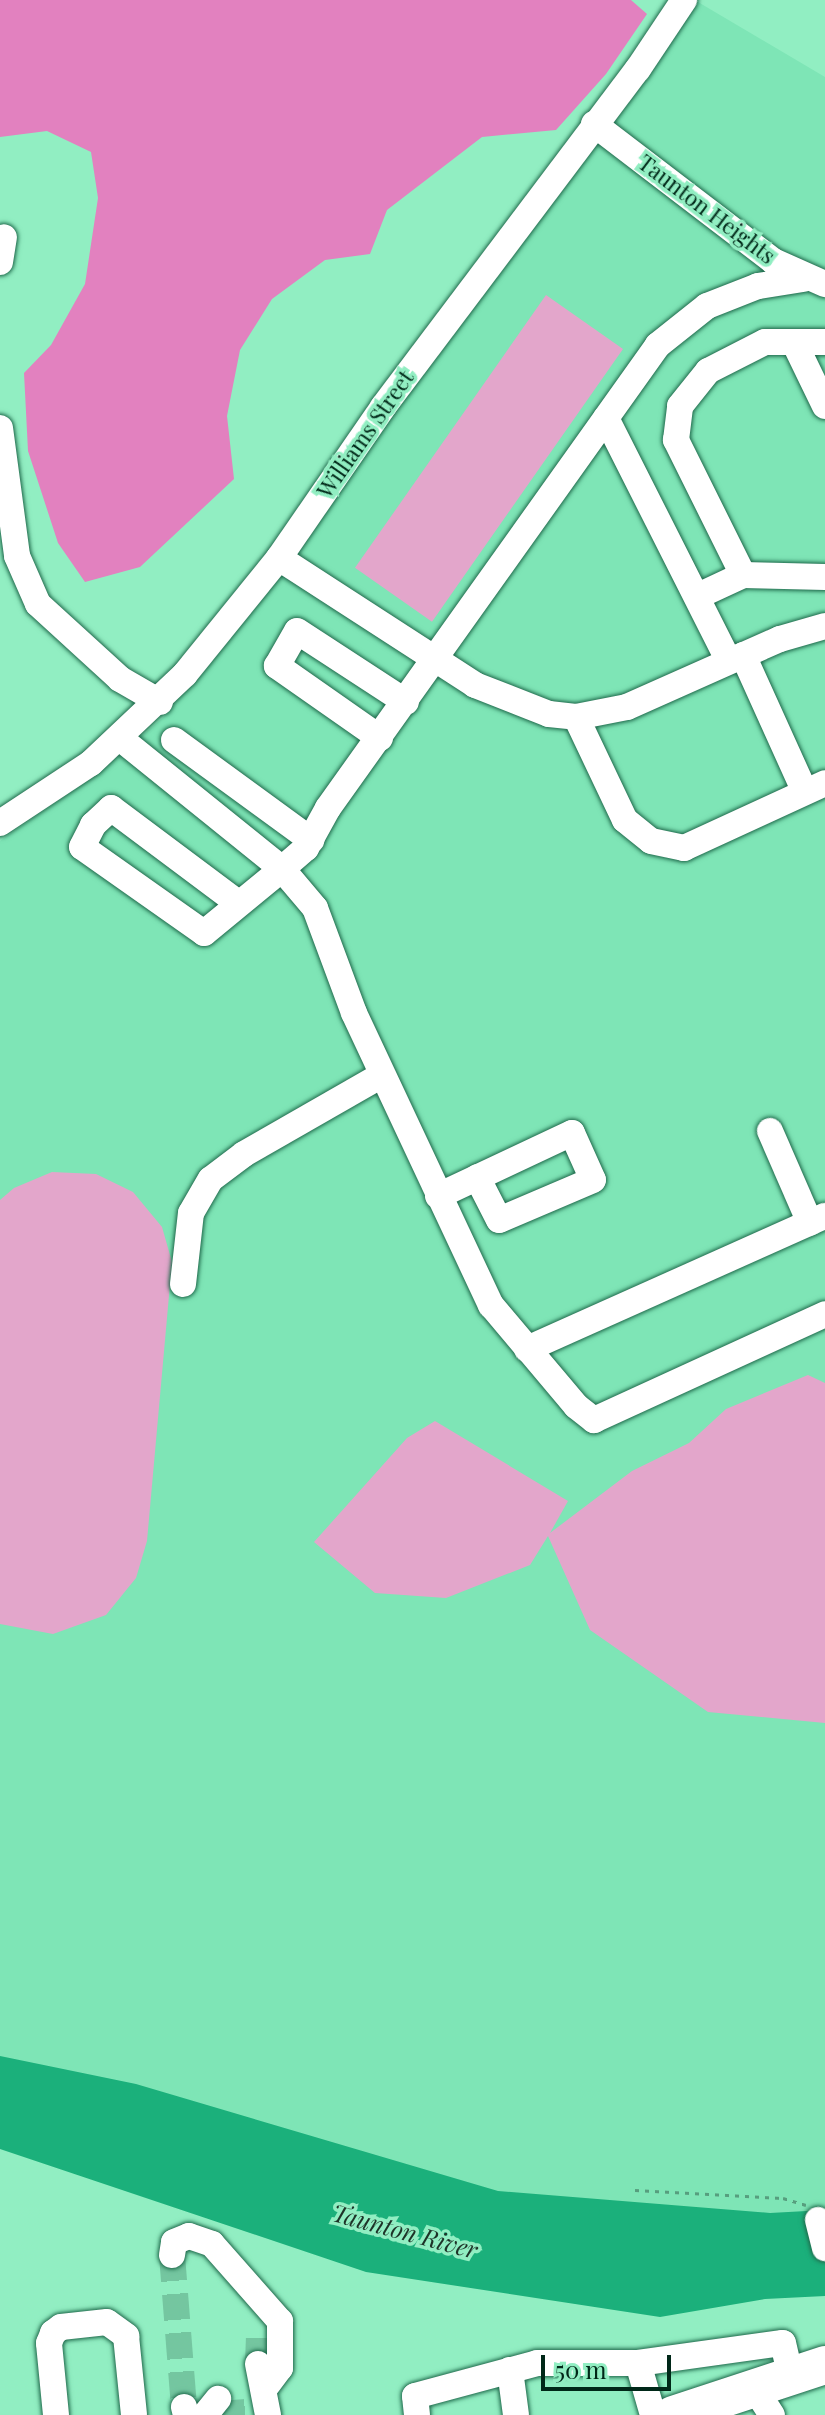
<!DOCTYPE html>
<style>
body{margin:0}
#map{position:relative;width:825px;height:2415px;overflow:hidden;background:#91eec2;font-family:"Playfair Display",serif}
div>[style]{position:absolute}
[style*='--x']{left:calc(var(--x)*1px);top:calc(var(--y)*1px);width:calc(var(--w)*1px);rotate:calc(var(--a)*1deg)}
.built>*{inset:0;background:#7ee5b6}
.green>*{inset:0;background:#e3a6cb;transform-origin:0 0}
.forest>*{inset:0;background:#e281bf}
.water>*{inset:0;background:#1bb07b}
.minor-tunnel>*{height:26px;margin-top:-13px;transform-origin:0;background:repeating-linear-gradient(90deg,#74c6a0 0 26px,transparent 0 39px)}
.path>*{height:3px;margin-top:-1.5px;transform-origin:0;background:repeating-linear-gradient(90deg,#579e7e 0 4px,transparent 0 10px)}
.roads{filter:drop-shadow(0 0 2px #1f694b) drop-shadow(0 0 2px #1f694b)}
.minor>*{height:26px;margin:-13px;padding:0 13px;transform-origin:13px;border-radius:13px;background:#fff}
.highway>*{height:38px;margin:-19px;padding:0 19px;transform-origin:19px;border-radius:19px;background:#fff}
span{translate:-50% -50%;white-space:nowrap;text-align:center;line-height:1.15;-webkit-text-stroke:7px #91eec2;paint-order:stroke}
.street-label{font-size:22px;color:#002818}
.water-label{font-size:24px;color:#1d3328;font-style:italic}
.scale{position:absolute;left:541px;top:2355px;width:130px;height:36px;box-sizing:border-box;border:4px solid #002818;border-top:0;padding-left:10px;font-size:24px;line-height:28px;white-space:nowrap;color:#002818;-webkit-text-stroke:6px #91eec2;paint-order:stroke}
</style>
<div id="map">
<div class="built">
<div style="clip-path:polygon(698px 2px,825px 77px,825px 2217px,494px 2201px,0 2058px,0 841px,99px 773px,166px 715px)"></div>
</div>
<div class="green">
<div style="left:546px;top:295px;width:94px;height:333px;rotate:35deg"></div>
<div style="clip-path:polygon(52px 1172px,96px 1174px,133px 1192px,162px 1227px,172px 1262px,147px 1541px,136px 1578px,106px 1615px,53px 1634px,0 1624px,0 1200px,14px 1188px)"></div>
<div style="clip-path:polygon(808px 1375px,825px 1383px,825px 1723px,708px 1712px,590px 1630px,548px 1536px,530px 1565px,446px 1598px,375px 1593px,314px 1542px,407px 1438px,435px 1421px,568px 1501px,550px 1533px,632px 1471px,689px 1443px,726px 1409px)"></div>
</div>
<div class="forest">
<div style="clip-path:polygon(0 0,631px 0,647px 14px,606px 74px,556px 130px,482px 137px,387px 210px,370px 254px,325px 260px,272px 299px,240px 350px,227px 416px,234px 479px,140px 567px,85px 582px,58px 543px,28px 451px,24px 373px,51px 345px,85px 284px,98px 198px,91px 152px,47px 131px,0 137px)"></div>
</div>
<div class="water">
<div style="clip-path:polygon(0 2056px,136px 2084px,498px 2191px,770px 2213px,825px 2210px,825px 2296px,765px 2299px,660px 2317px,366px 2272px,0 2149px)"></div>
</div>
<div class="minor-tunnel">
<div style="--x:172;--y:2255;--w:152;--a:85.5"></div>
<div style="--x:258;--y:2364;--w:29;--a:-88"></div>
<div style="--x:219;--y:2414;--w:31;--a:-4"></div>
</div>
<div class="path">
<div style="--x:635;--y:2190;--w:148;--a:3.1"></div>
<div style="--x:783;--y:2198;--w:24;--a:17"></div>
</div>
<div class="roads">
<div class="minor">
<div style="--x:594;--y:124;--w:225;--a:37.4"></div>
<div style="--x:773;--y:261;--w:57;--a:23.9"></div>
<div style="--x:0;--y:262;--w:25;--a:-81"></div>
<div style="--x:803;--y:279;--w:46;--a:171.2"></div>
<div style="--x:758;--y:286;--w:55;--a:158.6"></div>
<div style="--x:707;--y:306;--w:63;--a:141.5"></div>
<div style="--x:658;--y:345;--w:569;--a:125.48"></div>
<div style="--x:328;--y:808;--w:46;--a:118.8"></div>
<div style="--x:306;--y:848;--w:32;--a:139"></div>
<div style="--x:282;--y:869;--w:51;--a:49.8"></div>
<div style="--x:315;--y:908;--w:112;--a:69.6"></div>
<div style="--x:354;--y:1013;--w:323;--a:64.9"></div>
<div style="--x:491;--y:1305;--w:132;--a:49.9"></div>
<div style="--x:576;--y:1406;--w:23;--a:38"></div>
<div style="--x:594;--y:1420;--w:254;--a:-24.6"></div>
<div style="--x:794;--y:342;--w:71;--a:64.2"></div>
<div style="--x:606;--y:418;--w:272;--a:63.2"></div>
<div style="--x:0;--y:428;--w:129;--a:82.4"></div>
<div style="--x:17;--y:556;--w:52;--a:66.4"></div>
<div style="--x:38;--y:604;--w:111;--a:42.4"></div>
<div style="--x:120;--y:679;--w:46;--a:29.9"></div>
<div style="--x:279;--y:558;--w:234;--a:32.9"></div>
<div style="--x:475;--y:685;--w:79;--a:21.4"></div>
<div style="--x:549;--y:714;--w:27;--a:6"></div>
<div style="--x:576;--y:717;--w:52;--a:-11.1"></div>
<div style="--x:627;--y:707;--w:167;--a:-24"></div>
<div style="--x:780;--y:639;--w:47;--a:-16.1"></div>
<div style="--x:743;--y:575;--w:82;--a:1.4"></div>
<div style="--x:698;--y:596;--w:50;--a:-25"></div>
<div style="--x:743;--y:575;--w:151;--a:-116.4"></div>
<div style="--x:676;--y:440;--w:34;--a:-83"></div>
<div style="--x:680;--y:406;--w:45;--a:-51.3"></div>
<div style="--x:708;--y:371;--w:64;--a:-27"></div>
<div style="--x:765;--y:342;--w:60;--a:0"></div>
<div style="--x:743;--y:655;--w:150;--a:65.7"></div>
<div style="--x:576;--y:717;--w:114;--a:64.6"></div>
<div style="--x:625;--y:820;--w:33;--a:39"></div>
<div style="--x:651;--y:841;--w:34;--a:12"></div>
<div style="--x:684;--y:848;--w:155;--a:-24.7"></div>
<div style="--x:380;--y:738;--w:126;--a:-145"></div>
<div style="--x:277;--y:666;--w:40;--a:-60.3"></div>
<div style="--x:297;--y:631;--w:130;--a:33.1"></div>
<div style="--x:121;--y:739;--w:207;--a:38.9"></div>
<div style="--x:282;--y:869;--w:101;--a:140.6"></div>
<div style="--x:204;--y:933;--w:149;--a:-144.8"></div>
<div style="--x:82;--y:847;--w:25;--a:-63"></div>
<div style="--x:93;--y:825;--w:25;--a:-43"></div>
<div style="--x:111;--y:808;--w:159;--a:36.8"></div>
<div style="--x:174;--y:740;--w:170;--a:36.1"></div>
<div style="--x:0;--y:823;--w:109;--a:-33.4"></div>
<div style="--x:91;--y:763;--w:129;--a:-43.4"></div>
<div style="--x:185;--y:674;--w:149;--a:-51"></div>
<div style="--x:279;--y:558;--w:183;--a:-55.4"></div>
<div style="--x:383;--y:407;--w:423;--a:-53"></div>
<div style="--x:638;--y:69;--w:83;--a:-56.3"></div>
<div style="--x:770;--y:1131;--w:100;--a:66.5"></div>
<div style="--x:438;--y:1196;--w:148;--a:-25.2"></div>
<div style="--x:572;--y:1133;--w:51;--a:65.9"></div>
<div style="--x:593;--y:1180;--w:102;--a:156.9"></div>
<div style="--x:499;--y:1220;--w:48;--a:-117.1"></div>
<div style="--x:183;--y:1284;--w:71;--a:-83.6"></div>
<div style="--x:191;--y:1213;--w:39;--a:-60"></div>
<div style="--x:211;--y:1179;--w:41;--a:-37.1"></div>
<div style="--x:244;--y:1154;--w:159;--a:-29.8"></div>
<div style="--x:527;--y:1349;--w:326;--a:-24.1"></div>
<div style="--x:818;--y:2220;--w:29;--a:76"></div>
<div style="--x:172;--y:2255;--w:13;--a:-81"></div>
<div style="--x:174;--y:2242;--w:16;--a:-22"></div>
<div style="--x:189;--y:2236;--w:24;--a:19"></div>
<div style="--x:212;--y:2244;--w:103;--a:48.6"></div>
<div style="--x:280;--y:2321;--w:47;--a:90"></div>
<div style="--x:280;--y:2368;--w:25;--a:127"></div>
<div style="--x:638;--y:2363;--w:146;--a:-7.9"></div>
<div style="--x:783;--y:2343;--w:35;--a:77"></div>
<div style="--x:258;--y:2364;--w:52;--a:78.9"></div>
<div style="--x:510;--y:2370;--w:45;--a:82.4"></div>
<div style="--x:755;--y:2389;--w:31;--a:57"></div>
<div style="--x:184;--y:2407;--w:8;--a:76"></div>
<div style="--x:56;--y:2415;--w:72;--a:-95.6"></div>
<div style="--x:49;--y:2343;--w:11;--a:-68"></div>
<div style="--x:53;--y:2333;--w:10;--a:-37"></div>
<div style="--x:61;--y:2327;--w:46;--a:-6.2"></div>
<div style="--x:107;--y:2322;--w:24;--a:36"></div>
<div style="--x:126;--y:2336;--w:79;--a:84.2"></div>
<div style="--x:205;--y:2415;--w:21;--a:-51"></div>
<div style="--x:417;--y:2415;--w:19;--a:-96"></div>
<div style="--x:415;--y:2396;--w:126;--a:-15.1"></div>
<div style="--x:537;--y:2363;--w:101;--a:0"></div>
<div style="--x:638;--y:2363;--w:54;--a:73.9"></div>
</div>
<div class="highway">
<div style="--x:673;--y:2415;--w:160;--a:-18.2"></div>
</div>
</div>
<div class="street-label">
<span style="left:707px;top:209px;rotate:37deg">Taunton Heights</span>
<span style="left:365px;top:434px;rotate:-55deg">Williams Street</span>
</div>
<div class="water-label">
<span style="left:405px;top:2231px;rotate:15deg">Taunton River</span>
</div>
<div class="scale">50 m</div>
</div>
